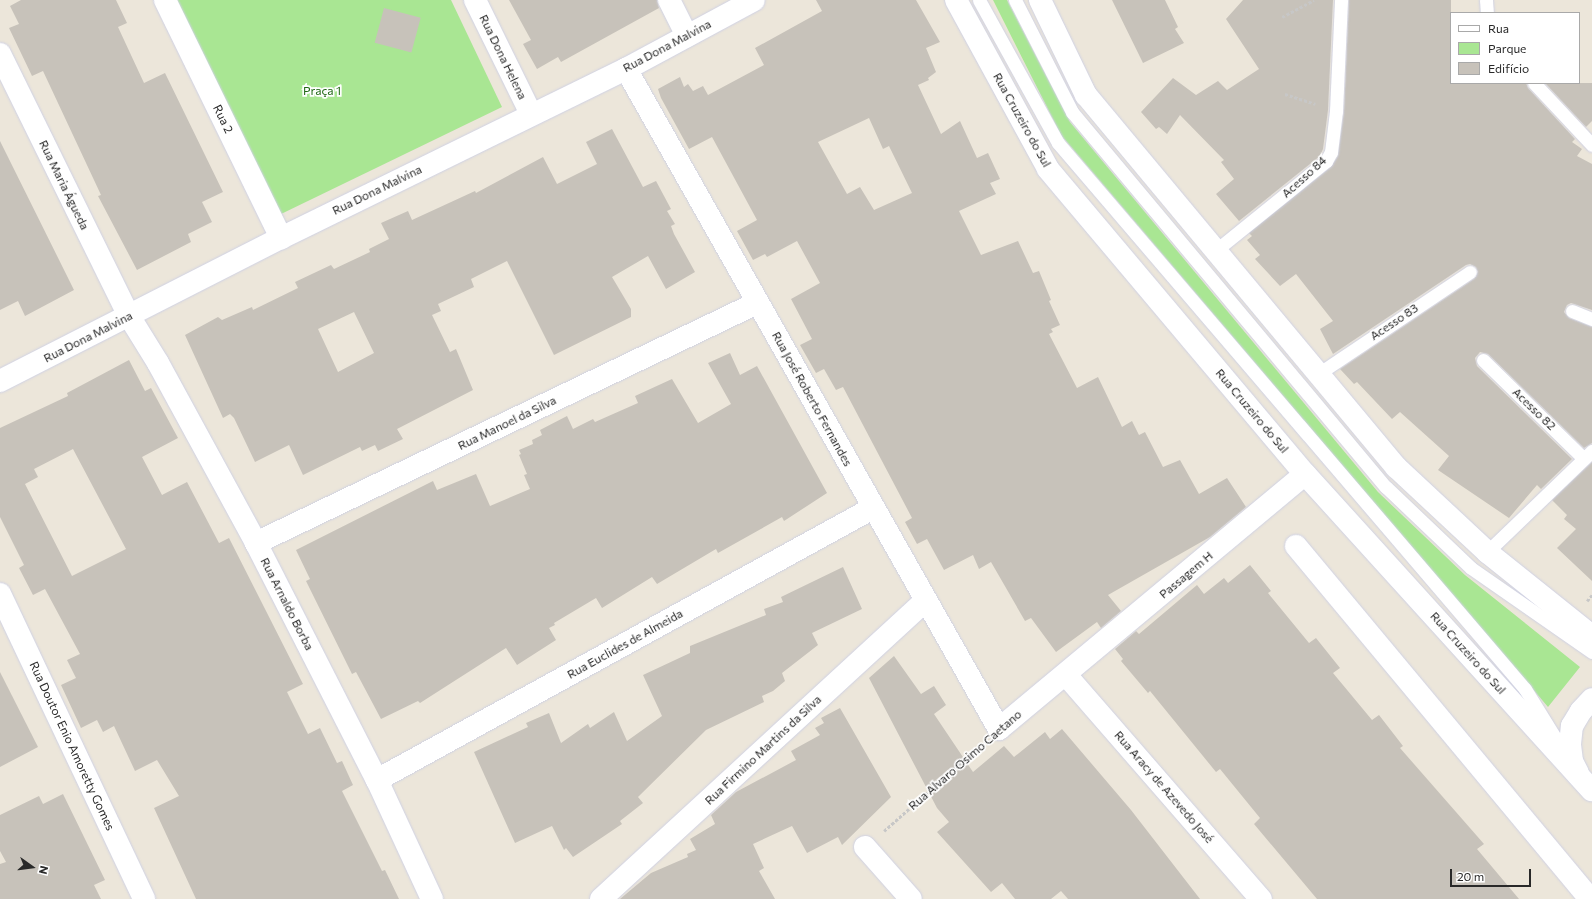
<!DOCTYPE html>
<meta charset="utf-8">
<style>
body{margin:0}
#map{position:relative;width:1592px;height:899px;overflow:hidden;background:#ece6da;font-family:Commissioner,sans-serif}
div>[style]{position:absolute}
[style*='--x']{left:calc(var(--x)*1px);top:calc(var(--y)*1px);width:calc(var(--w)*1px);rotate:calc(var(--a)*1deg)}
.green>*{inset:0;background:#a9e693}
.building>*{inset:0;background:#c7c2ba;transform-origin:0 0}
.path>*{height:2.5px;margin-top:-1.25px;transform-origin:0;background:repeating-linear-gradient(90deg,#c7c7c7 0 3px,transparent 0 5px)}
.roads{filter:drop-shadow(0 0 1px #cfd1e3) drop-shadow(0 0 1px #cfd1e3)}
.service>*{height:13px;margin:-6.5px;padding:0 6.5px;transform-origin:6.5px;border-radius:6.5px;background:#fff}
.minor>*{height:22px;margin:-11px;padding:0 11px;transform-origin:11px;border-radius:11px;background:#fff}
.tertiary>*{height:22px;margin:-11px;padding:0 11px;transform-origin:11px;border-radius:11px;background:#fff}
.secondary>*{height:22px;margin:-11px;padding:0 11px;transform-origin:11px;border-radius:11px;background:#fff}
span{translate:-50% -50%;white-space:nowrap;text-align:center;line-height:1.15;-webkit-text-stroke:3.5px #fff;paint-order:stroke}
.street-label{font-size:12px;color:#292929}
.park-label{font-size:12px;color:#216916}
.legend{position:absolute;left:1450px;top:12px;width:130px;height:72px;box-sizing:border-box;background:#fff;border:1px solid #a9a9a9;margin:0;padding:5px 7px;list-style:none;font-size:12px;color:#292929}
.legend li{display:flex;align-items:center;gap:8px;height:20px}
.legend b{width:20px;border:1px solid #a9a9a9}
.north{position:absolute;left:12px;top:847px;width:40px;height:40px;-webkit-text-stroke:3px #fff;paint-order:stroke;rotate:104deg;font-size:11px;font-weight:700;line-height:16px;text-align:center;color:#292929}
.north::after{content:'';display:block;margin:auto;width:14px;height:18px;background:#292929;clip-path:polygon(50% 0,100% 100%,50% 72%,0 100%)}
.scale{position:absolute;left:1450px;top:869px;width:81px;height:18px;box-sizing:border-box;border:2px solid #292929;border-top:0;padding-left:5px;font-size:12px;line-height:14px;white-space:nowrap;color:#292929;-webkit-text-stroke:3px #fff;paint-order:stroke}
</style>
<div id="map">
<div class="green">
<div style="clip-path:polygon(176px 0,451px 0,502px 107px,279px 215px)"></div>
<div style="clip-path:polygon(993px 0,1007px 0,1070px 122px,1378px 492px,1465px 575px,1580px 667px,1548px 707px,1061px 135px)"></div>
</div>
<div class="building">
<div style="clip-path:polygon(21px 0,116px 0,127px 23px,118px 27px,144px 83px,165px 73px,223px 192px,202px 202px,212px 222px,188px 234px,191px 242px,137px 270px,98px 196px,101px 195px,43px 71px,32px 76px,9px 28px,19px 24px,10px 6px)"></div>
<div style="clip-path:polygon(509px 0,657px 0,659px 8px,561px 62px,558px 57px,537px 69px,523px 44px,531px 40px)"></div>
<div style="clip-path:polygon(evenodd,816px 0,916px 0,940px 42px,926px 48px,936px 72px,928px 78px,929px 80px,918px 85px,941px 134px,960px 121px,977px 158px,988px 153px,1000px 179px,990px 183px,996px 194px,959px 211px,981px 255px,1018px 241px,1033px 273px,1039px 271px,1051px 300px,1049px 301px,1060px 325px,1051px 329px,1053px 332px,1049px 334px,1077px 388px,1098px 377px,1122px 427px,1132px 421px,1139px 435px,1145px 432px,1163px 467px,1180px 460px,1199px 494px,1227px 478px,1246px 507px,1210px 537px,1108px 595px,1121px 611px,1101px 628px,1097px 622px,1056px 652px,1031px 618px,1025px 621px,991px 562px,979px 569px,973px 555px,944px 570px,927px 539px,917px 544px,905px 522px,912px 518px,843px 387px,836px 390px,824px 369px,816px 373px,800px 345px,812px 339px,791px 299px,820px 283px,797px 241px,767px 257px,765px 254px,753px 260px,737px 231px,757px 220px,712px 137px,689px 149px,661px 98px,658px 89px,680px 77px,684px 87px,688px 84px,693px 91px,703px 86px,708px 95px,764px 65px,755px 48px,822px 11px,816px 0,869px 118px,883px 149px,889px 146px,912px 193px,874px 210px,860px 187px,847px 194px,818px 142px,869px 118px)"></div>
<div style="clip-path:polygon(1112px 0,1165px 0,1178px 27px,1175px 29px,1184px 43px,1143px 63px)"></div>
<div style="clip-path:polygon(1243px 0,1333px 0,1328px 110px,1323px 149px,1320px 156px,1239px 221px,1216px 194px,1234px 179px,1221px 162px,1224px 160px,1180px 115px,1167px 134px,1159px 127px,1156px 129px,1141px 112px,1173px 78px,1196px 95px,1218px 81px,1227px 90px,1259px 69px,1226px 19px)"></div>
<div style="clip-path:polygon(1349px 0,1451px 0,1451px 83px,1526px 83px,1528px 88px,1575px 139px,1572px 142px,1582px 149px,1577px 156px,1592px 164px,1592px 310px,1571px 303px,1567px 305px,1564px 312px,1569px 318px,1592px 327px,1592px 443px,1584px 448px,1488px 354px,1480px 352px,1475px 358px,1477px 366px,1572px 459px,1541px 489px,1537px 485px,1509px 518px,1438px 470px,1449px 456px,1400px 412px,1392px 419px,1357px 382px,1354px 384px,1340px 369px,1474px 279px,1478px 272px,1476px 267px,1470px 264px,1466px 265px,1333px 354px,1320px 329px,1333px 321px,1296px 274px,1280px 286px,1255px 259px,1260px 255px,1247px 240px,1252px 236px,1249px 233px,1331px 167px,1338px 156px,1344px 111px)"></div>
<div style="left:384px;top:8px;width:38px;height:36px;rotate:15deg"></div>
<div style="clip-path:polygon(1545px 83px,1592px 83px,1592px 121px,1586px 127px)"></div>
<div style="clip-path:polygon(evenodd,612px 129px,643px 187px,656px 181px,671px 209px,667px 211px,675px 224px,671px 226px,674px 234px,695px 272px,666px 289px,648px 256px,612px 277px,631px 309px,631px 317px,554px 355px,507px 261px,471px 279px,474px 287px,438px 304px,441px 311px,432px 315px,450px 352px,456px 349px,473px 390px,397px 429px,403px 439px,378px 451px,375px 445px,362px 451px,360px 447px,303px 475px,289px 445px,255px 462px,234px 418px,230px 414px,223px 418px,185px 335px,218px 317px,222px 320px,252px 307px,253px 310px,298px 288px,295px 282px,331px 265px,334px 269px,370px 252px,369px 249px,389px 239px,381px 223px,408px 211px,412px 220px,475px 191px,476px 193px,543px 157px,557px 184px,597px 164px,586px 142px,612px 129px,354px 312px,374px 353px,338px 372px,318px 329px,354px 312px)"></div>
<div style="clip-path:polygon(0 141px,74px 290px,25px 316px,18px 301px,0 310px)"></div>
<div style="clip-path:polygon(730px 353px,740px 375px,757px 366px,827px 493px,784px 521px,782px 517px,718px 553px,716px 549px,657px 584px,652px 577px,602px 608px,596px 598px,554px 623px,555px 625px,549px 628px,556px 640px,517px 665px,506px 648px,420px 703px,418px 701px,381px 719px,356px 672px,352px 674px,306px 581px,310px 579px,296px 550px,433px 481px,437px 490px,476px 474px,490px 506px,530px 489px,524px 475px,527px 474px,519px 455px,521px 454px,519px 450px,533px 444px,532px 440px,542px 435px,540px 430px,567px 416px,573px 429px,593px 419px,595px 422px,638px 403px,635px 396px,672px 379px,698px 423px,731px 404px,708px 363px)"></div>
<div style="clip-path:polygon(evenodd,129px 360px,145px 391px,151px 388px,178px 438px,142px 457px,162px 495px,187px 482px,219px 543px,229px 538px,303px 684px,287px 692px,308px 734px,320px 728px,337px 763px,342px 761px,353px 785px,342px 791px,382px 871px,385px 870px,399px 899px,196px 899px,154px 808px,179px 796px,157px 760px,135px 771px,114px 726px,103px 732px,97px 720px,81px 728px,61px 685px,76px 678px,67px 660px,80px 654px,45px 589px,33px 595px,19px 568px,24px 565px,0 517px,0 428px,68px 396px,67px 393px,129px 360px,73px 449px,126px 549px,72px 576px,25px 484px,38px 477px,34px 469px,73px 449px)"></div>
<div style="clip-path:polygon(1592px 462px,1592px 581px,1557px 548px,1576px 529px,1564px 519px,1567px 515px,1552px 500px)"></div>
<div style="clip-path:polygon(1250px 565px,1271px 591px,1268px 593px,1309px 643px,1316px 638px,1340px 668px,1333px 673px,1372px 720px,1379px 715px,1403px 746px,1400px 748px,1484px 844px,1477px 849px,1519px 899px,1317px 899px,1254px 824px,1260px 818px,1220px 769px,1216px 772px,1150px 691px,1148px 693px,1121px 661px,1123px 659px,1115px 649px,1136px 631px,1139px 634px,1197px 585px,1204px 594px,1224px 578px,1228px 583px)"></div>
<div style="clip-path:polygon(843px 567px,862px 609px,812px 633px,818px 645px,782px 673px,785px 681px,773px 691px,762px 696px,764px 702px,706px 730px,638px 797px,643px 803px,620px 821px,622px 824px,573px 857px,566px 848px,564px 850px,552px 826px,515px 843px,474px 752px,528px 727px,526px 723px,549px 713px,561px 743px,588px 724px,590px 728px,614px 712px,627px 741px,662px 716px,643px 675px,690px 653px,690px 646px,766px 615px,764px 609px,783px 602px,781px 597px)"></div>
<div style="clip-path:polygon(894px 656px,921px 694px,934px 686px,946px 705px,934px 714px,973px 772px,1004px 746px,1014px 757px,1045px 732px,1050px 739px,1062px 729px,1131px 810px,1200px 899px,1068px 899px,1061px 891px,1051px 899px,1015px 899px,1002px 883px,991px 892px,937px 832px,949px 822px,937px 808px,869px 678px)"></div>
<div style="clip-path:polygon(0 672px,38px 747px,0 767px)"></div>
<div style="clip-path:polygon(840px 708px,891px 797px,842px 845px,838px 837px,807px 853px,792px 826px,753px 844px,764px 868px,759px 871px,775px 899px,620px 899px,651px 873px,688px 857px,687px 854px,696px 850px,690px 839px,715px 824px,711px 815px,736px 792px,796px 760px,791px 751px,820px 735px,815px 728px,824px 723px,821px 718px)"></div>
<div style="clip-path:polygon(63px 794px,105px 880px,94px 885px,101px 899px,0 899px,0 864px,6px 862px,0 851px,0 815px,39px 796px,43px 804px)"></div>
</div>
<div class="path">
<div style="--x:1282;--y:17;--w:36;--a:-28"></div>
<div style="--x:1285;--y:94;--w:32;--a:18"></div>
<div style="--x:1587;--y:601;--w:8;--a:-50"></div>
<div style="--x:884;--y:831;--w:130;--a:-41.6"></div>
</div>
<div class="roads">
<div class="service">
<div style="--x:979;--y:0;--w:163;--a:61.1"></div>
<div style="--x:1058;--y:143;--w:718;--a:49.46"></div>
<div style="--x:1525;--y:689;--w:59;--a:58.2"></div>
<div style="--x:1015;--y:0;--w:126;--a:63"></div>
<div style="--x:1072;--y:112;--w:489;--a:50.1"></div>
<div style="--x:1386;--y:487;--w:117;--a:43.6"></div>
<div style="--x:1471;--y:568;--w:147;--a:34.8"></div>
<div style="--x:1486;--y:0;--w:13;--a:86"></div>
<div style="--x:1534;--y:83;--w:85;--a:46.9"></div>
<div style="--x:1215;--y:251;--w:143;--a:-39"></div>
<div style="--x:1326;--y:161;--w:10;--a:-61"></div>
<div style="--x:1331;--y:152;--w:41;--a:-83"></div>
<div style="--x:1336;--y:111;--w:111;--a:-87.4"></div>
<div style="--x:1572;--y:311;--w:22;--a:22"></div>
<div style="--x:1483;--y:360;--w:141;--a:44.4"></div>
<div style="--x:1318;--y:374;--w:183;--a:-33.9"></div>
<div style="--x:1487;--y:552;--w:146;--a:-43.9"></div>
</div>
<div class="minor">
<div style="--x:165;--y:0;--w:265;--a:64"></div>
<div style="--x:475;--y:0;--w:127;--a:63.8"></div>
<div style="--x:669;--y:0;--w:40;--a:63.4"></div>
<div style="--x:0;--y:54;--w:292;--a:63.8"></div>
<div style="--x:129;--y:316;--w:55;--a:58.3"></div>
<div style="--x:158;--y:363;--w:205;--a:61.4"></div>
<div style="--x:256;--y:543;--w:266;--a:63"></div>
<div style="--x:377;--y:780;--w:131;--a:65.2"></div>
<div style="--x:626;--y:69;--w:758;--a:60.53"></div>
<div style="--x:999;--y:729;--w:398;--a:-39.8"></div>
<div style="--x:256;--y:543;--w:556;--a:-25.6"></div>
<div style="--x:1296;--y:546;--w:459;--a:50.2"></div>
<div style="--x:0;--y:594;--w:337;--a:64.7"></div>
<div style="--x:1066;--y:675;--w:297;--a:49"></div>
<div style="--x:377;--y:780;--w:566;--a:-28.74"></div>
<div style="--x:865;--y:847;--w:69;--a:48.5"></div>
<div style="--x:601;--y:899;--w:440;--a:-42.6"></div>
</div>
<div class="tertiary">
<div style="--x:0;--y:381;--w:315;--a:-27"></div>
<div style="--x:281;--y:238;--w:384;--a:-26.1"></div>
<div style="--x:626;--y:69;--w:145;--a:-28.3"></div>
</div>
<div class="secondary">
<div style="--x:956;--y:0;--w:192;--a:61.4"></div>
<div style="--x:1048;--y:169;--w:399;--a:49.9"></div>
<div style="--x:1305;--y:474;--w:427;--a:47.8"></div>
<div style="--x:1040;--y:0;--w:106;--a:64.2"></div>
<div style="--x:1086;--y:95;--w:484;--a:50.2"></div>
<div style="--x:1396;--y:467;--w:125;--a:43"></div>
<div style="--x:1487;--y:552;--w:134;--a:38.7"></div>
<div style="--x:1578;--y:773;--w:13;--a:-117"></div>
<div style="--x:1572;--y:761;--w:17;--a:-97"></div>
<div style="--x:1570;--y:744;--w:18;--a:-84"></div>
<div style="--x:1572;--y:726;--w:17;--a:-59"></div>
<div style="--x:1581;--y:711;--w:16;--a:-47"></div>
</div>
</div>
<div class="street-label">
<span style="left:667px;top:46px;rotate:-28deg">Rua Dona Malvina</span>
<span style="left:503px;top:57px;rotate:64deg">Rua Dona Helena</span>
<span style="left:223px;top:119px;rotate:64deg">Rua 2</span>
<span style="left:1022px;top:120px;rotate:61deg">Rua Cruzeiro do Sul</span>
<span style="left:1304px;top:177px;rotate:-42deg">Acesso 84</span>
<span style="left:64px;top:185px;rotate:64deg">Rua Maria Águeda</span>
<span style="left:377px;top:190px;rotate:-26deg">Rua Dona Malvina</span>
<span style="left:1394px;top:322px;rotate:-34deg">Acesso 83</span>
<span style="left:88px;top:337px;rotate:-27deg">Rua Dona Malvina</span>
<span style="left:812px;top:399px;rotate:61deg">Rua José Roberto Fernandes</span>
<span style="left:1534px;top:409px;rotate:44deg">Acesso 82</span>
<span style="left:1252px;top:411px;rotate:50deg">Rua Cruzeiro do Sul</span>
<span style="left:507px;top:423px;rotate:-26deg">Rua Manoel da Silva</span>
<span style="left:1186px;top:575px;rotate:-40deg">Passagem H</span>
<span style="left:287px;top:604px;rotate:63deg">Rua Arnaldo Borba</span>
<span style="left:625px;top:644px;rotate:-29deg">Rua Euclides de Almeida</span>
<span style="left:1468px;top:653px;rotate:48deg">Rua Cruzeiro do Sul</span>
<span style="left:72px;top:746px;rotate:65deg">Rua Doutor Enio Amoretty Gomes</span>
<span style="left:763px;top:750px;rotate:-43deg">Rua Firmino Martins da Silva</span>
<span style="left:965px;top:760px;rotate:-41deg">Rua Alvaro Osimo Caetano</span>
<span style="left:1164px;top:787px;rotate:49deg">Rua Aracy de Azevedo José</span>
</div>
<div class="park-label">
<span style="left:322px;top:91px">Praça 1</span>
</div>
<ul class="legend">
<li><b style="height:5px;background:#fff"></b>Rua</li>
<li><b style="height:11px;background:#a9e693"></b>Parque</li>
<li><b style="height:11px;background:#c7c2ba"></b>Edifício</li>
</ul>
<div class="north">N</div>
<div class="scale">20 m</div>
</div>
